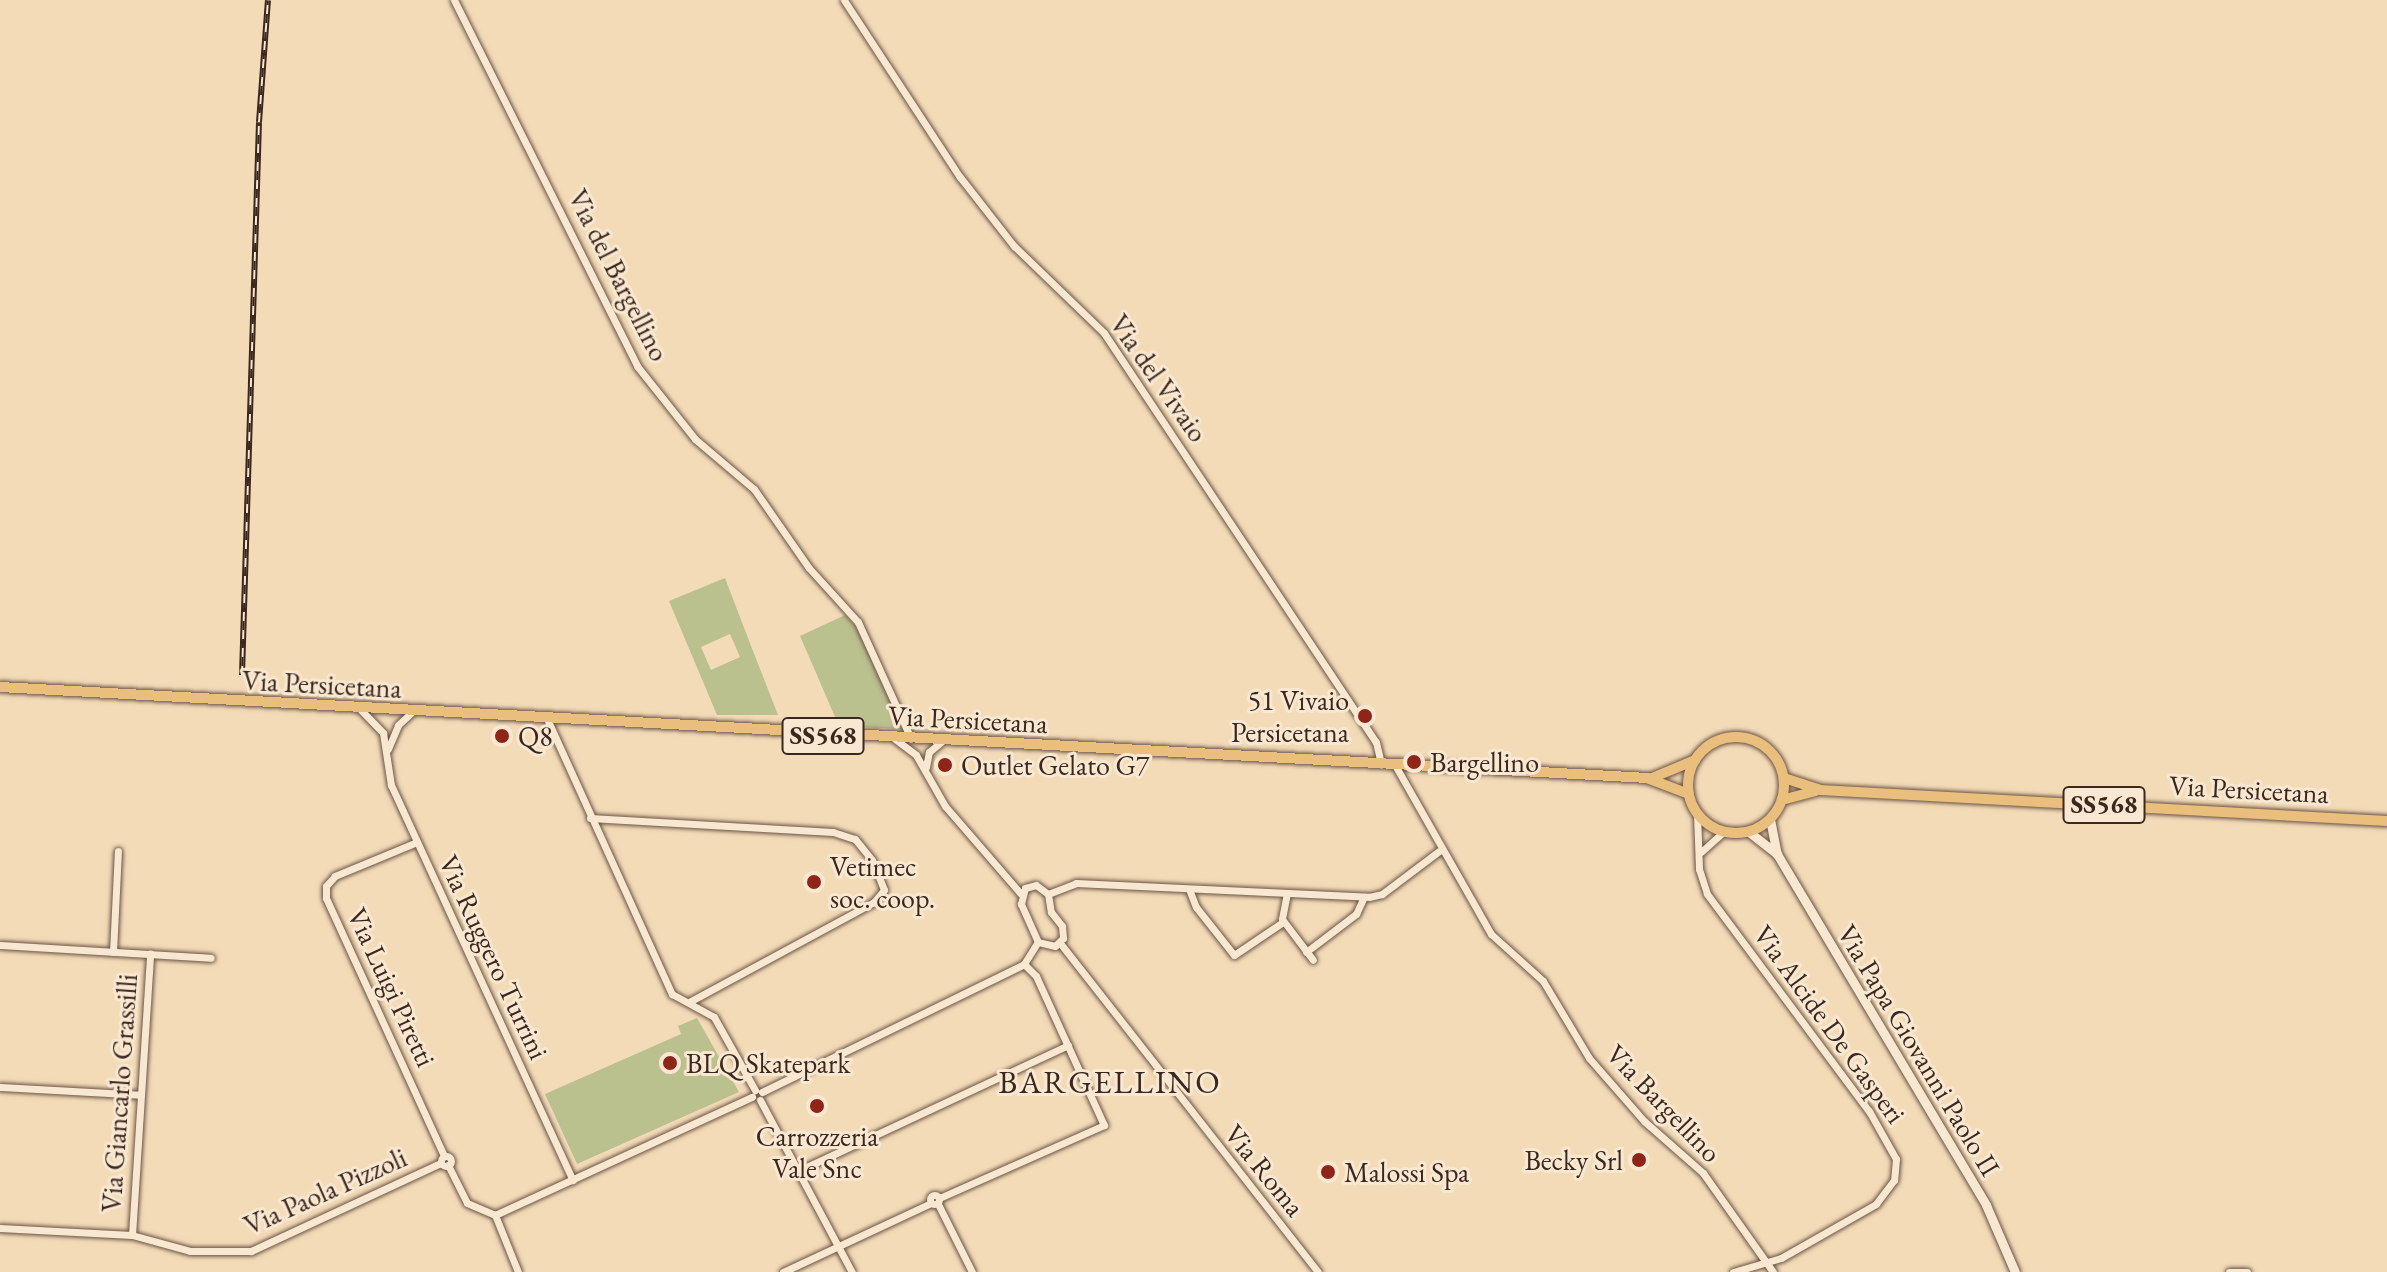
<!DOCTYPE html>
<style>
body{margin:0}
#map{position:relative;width:2387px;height:1272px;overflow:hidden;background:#f4dbb8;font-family:"EB Garamond",serif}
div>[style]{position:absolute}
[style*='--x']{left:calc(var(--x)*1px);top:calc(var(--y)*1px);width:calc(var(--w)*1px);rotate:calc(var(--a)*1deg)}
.green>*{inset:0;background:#bbc08f}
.roads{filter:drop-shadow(0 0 2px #6a5445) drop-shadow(0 0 2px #6a5445)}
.minor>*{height:7px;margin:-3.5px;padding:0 3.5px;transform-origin:3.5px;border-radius:3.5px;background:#f8e8d1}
.minor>.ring{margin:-3.5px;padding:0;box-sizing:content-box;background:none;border:7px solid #f8e8d1;border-radius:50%}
.secondary>*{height:9px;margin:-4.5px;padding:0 4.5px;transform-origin:4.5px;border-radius:4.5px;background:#f8e8d1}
.primary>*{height:10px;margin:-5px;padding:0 5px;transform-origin:5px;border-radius:5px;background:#eabe7c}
.primary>.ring{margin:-5px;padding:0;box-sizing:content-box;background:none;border:10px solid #eabe7c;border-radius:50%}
.rail>*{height:6px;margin-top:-3px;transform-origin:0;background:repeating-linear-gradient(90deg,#f8e8d1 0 9px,#3c271f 0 18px);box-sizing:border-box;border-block:2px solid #3c271f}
.dots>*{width:22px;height:22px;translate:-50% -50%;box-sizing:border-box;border:4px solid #f8e8d1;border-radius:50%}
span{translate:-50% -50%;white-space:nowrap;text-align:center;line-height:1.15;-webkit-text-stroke:6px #f8e8d1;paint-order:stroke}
.shield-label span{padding:2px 6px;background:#f8e8d1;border:2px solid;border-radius:6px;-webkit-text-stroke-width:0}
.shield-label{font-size:26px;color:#3c271f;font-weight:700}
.street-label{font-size:28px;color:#3c271f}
.poi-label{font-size:28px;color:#3c271f}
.right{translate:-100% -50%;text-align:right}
.left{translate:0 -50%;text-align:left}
.quarter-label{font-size:32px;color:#3c271f;letter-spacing:2px}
</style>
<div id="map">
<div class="green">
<div style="clip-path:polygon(evenodd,725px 578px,753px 651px,778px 715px,717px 715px,669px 601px,725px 578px,730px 634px,740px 657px,711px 670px,701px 647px,730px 634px)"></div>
<div style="clip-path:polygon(845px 615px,864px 636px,903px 729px,839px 726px,800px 636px)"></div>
<div style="clip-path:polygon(697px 1018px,739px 1092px,577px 1164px,545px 1094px,681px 1034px,678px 1026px)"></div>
</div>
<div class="roads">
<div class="minor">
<div style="--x:454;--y:0;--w:409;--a:63.4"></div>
<div style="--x:637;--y:366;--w:93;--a:51.5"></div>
<div style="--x:695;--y:439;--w:77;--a:40.3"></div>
<div style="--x:754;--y:489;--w:96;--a:55.2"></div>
<div style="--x:809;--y:568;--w:73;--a:47.8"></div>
<div style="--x:858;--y:622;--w:128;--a:65.6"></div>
<div style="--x:844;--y:0;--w:212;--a:56.8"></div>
<div style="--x:960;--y:177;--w:88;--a:52"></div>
<div style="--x:1014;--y:246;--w:125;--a:44"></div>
<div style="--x:1104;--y:333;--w:491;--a:56.4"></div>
<div style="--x:1376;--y:742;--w:23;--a:77"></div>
<div style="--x:361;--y:710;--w:32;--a:46"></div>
<div style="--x:383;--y:733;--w:53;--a:81.3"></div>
<div style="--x:391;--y:785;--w:435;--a:65.3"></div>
<div style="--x:548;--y:721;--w:300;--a:65.6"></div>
<div style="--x:672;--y:994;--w:48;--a:28.7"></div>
<div style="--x:714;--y:1017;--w:84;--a:60.7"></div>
<div style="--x:895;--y:739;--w:26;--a:37"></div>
<div style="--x:916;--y:755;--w:59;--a:60.4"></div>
<div style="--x:945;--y:806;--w:116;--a:49.2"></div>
<div style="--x:388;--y:749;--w:26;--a:-67"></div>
<div style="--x:398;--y:725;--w:18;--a:-43"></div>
<div style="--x:1395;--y:765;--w:194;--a:60.4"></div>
<div style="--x:1491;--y:934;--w:70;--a:42.1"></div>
<div style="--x:1543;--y:981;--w:90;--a:59.1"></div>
<div style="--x:1589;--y:1058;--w:84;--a:48.9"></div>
<div style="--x:1644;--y:1121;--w:79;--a:41.4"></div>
<div style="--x:1703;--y:1173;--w:121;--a:54.7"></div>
<div style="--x:926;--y:767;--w:15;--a:-79"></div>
<div style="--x:929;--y:752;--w:17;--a:-40"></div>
<div style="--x:1697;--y:814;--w:55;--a:87.9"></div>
<div style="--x:1699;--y:869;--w:26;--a:72"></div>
<div style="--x:1707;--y:894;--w:271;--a:53.3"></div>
<div style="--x:1869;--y:1111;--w:55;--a:60.6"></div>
<div style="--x:1896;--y:1159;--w:21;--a:95"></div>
<div style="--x:1894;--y:1180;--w:30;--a:127"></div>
<div style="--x:1876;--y:1204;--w:109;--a:150.4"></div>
<div style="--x:1781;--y:1258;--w:50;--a:163.7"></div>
<div style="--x:590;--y:818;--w:243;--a:3.3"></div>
<div style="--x:833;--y:832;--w:23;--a:18"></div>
<div style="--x:855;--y:839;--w:27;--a:51"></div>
<div style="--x:872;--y:860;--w:32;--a:68"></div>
<div style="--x:884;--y:890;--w:16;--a:130"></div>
<div style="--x:874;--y:902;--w:210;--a:151.6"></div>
<div style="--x:417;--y:842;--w:89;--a:157.5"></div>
<div style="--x:335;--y:876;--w:13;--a:132"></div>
<div style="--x:326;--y:886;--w:12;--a:90"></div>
<div style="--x:326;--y:898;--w:284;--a:65.4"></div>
<div style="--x:1701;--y:852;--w:30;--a:-42"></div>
<div style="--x:1036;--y:885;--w:15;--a:37"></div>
<div style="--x:1048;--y:894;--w:18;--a:81"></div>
<div style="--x:1051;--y:912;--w:18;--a:52"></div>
<div style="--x:1062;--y:926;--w:12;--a:85"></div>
<div style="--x:1063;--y:938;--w:11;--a:135"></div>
<div style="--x:1055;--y:946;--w:17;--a:-167"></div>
<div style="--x:1038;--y:942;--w:42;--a:-114.1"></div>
<div style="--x:1021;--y:904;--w:16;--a:-76"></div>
<div style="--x:1025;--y:888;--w:11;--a:-15"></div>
<div style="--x:1189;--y:889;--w:19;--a:69"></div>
<div style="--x:1196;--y:907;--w:61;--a:51.6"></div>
<div style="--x:1234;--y:955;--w:59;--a:-34"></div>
<div style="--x:1287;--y:893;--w:26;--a:101"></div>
<div style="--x:1282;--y:919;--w:51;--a:52.9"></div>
<div style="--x:1048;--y:894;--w:30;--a:-21"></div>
<div style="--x:1076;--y:883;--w:293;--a:2.7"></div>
<div style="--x:1369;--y:897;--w:13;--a:-13"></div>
<div style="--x:1382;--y:894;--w:71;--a:-37"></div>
<div style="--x:1060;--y:943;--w:418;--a:51.9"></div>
<div style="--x:0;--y:945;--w:211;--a:3.5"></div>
<div style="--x:113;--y:952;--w:101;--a:-87.2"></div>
<div style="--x:1306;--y:952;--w:63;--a:-37.2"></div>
<div style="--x:1356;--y:914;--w:19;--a:-65"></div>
<div style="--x:1024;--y:964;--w:26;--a:-58"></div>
<div style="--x:0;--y:1087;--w:141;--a:3.2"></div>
<div style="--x:762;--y:1092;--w:292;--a:-26"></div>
<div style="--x:1024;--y:964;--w:17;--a:45"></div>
<div style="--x:1036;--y:976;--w:164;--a:65.5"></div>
<div style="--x:1104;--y:1125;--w:180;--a:156.1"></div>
<div style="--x:760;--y:1100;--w:195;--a:61.9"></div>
<div class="ring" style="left:441px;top:1156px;width:3px;height:3px"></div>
<div style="--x:448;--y:1165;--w:42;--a:63.4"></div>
<div style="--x:467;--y:1203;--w:30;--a:23"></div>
<div style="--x:495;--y:1215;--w:283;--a:-24.7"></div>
<div style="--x:798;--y:1171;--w:298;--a:-25"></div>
<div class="ring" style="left:930.5px;top:1195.5px;width:2px;height:2px"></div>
<div style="--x:938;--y:1204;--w:76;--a:63.4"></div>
<div style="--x:495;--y:1215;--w:61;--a:68"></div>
<div style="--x:0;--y:1228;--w:132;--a:3"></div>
<div style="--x:132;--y:1235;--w:60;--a:15.4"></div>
<div style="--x:190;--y:1251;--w:61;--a:0"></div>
<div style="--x:251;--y:1251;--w:209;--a:-24.9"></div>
<div style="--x:132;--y:1235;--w:282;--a:-86.3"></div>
<div style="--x:783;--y:1272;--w:163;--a:-25"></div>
<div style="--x:2229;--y:1272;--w:18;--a:0"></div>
</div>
<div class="secondary">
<div style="--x:1770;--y:819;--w:36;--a:79"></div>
<div style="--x:1777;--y:854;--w:409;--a:59.2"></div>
<div style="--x:1986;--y:1205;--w:73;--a:66.6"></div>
<div style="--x:1749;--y:832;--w:36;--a:38"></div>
</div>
<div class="primary">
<div style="--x:0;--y:687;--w:1650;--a:3.16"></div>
<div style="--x:1647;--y:778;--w:45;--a:20.9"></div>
<div class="ring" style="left:1688px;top:737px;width:86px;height:86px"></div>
<div style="--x:1652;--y:778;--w:47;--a:-22.7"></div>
<div style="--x:1784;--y:778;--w:38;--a:18"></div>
<div style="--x:1820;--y:790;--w:568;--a:3.13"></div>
<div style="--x:1782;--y:800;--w:34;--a:-15"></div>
</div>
</div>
<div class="rail">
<div style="--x:242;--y:675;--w:553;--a:-88.24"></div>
<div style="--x:259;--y:122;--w:122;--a:-85.8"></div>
</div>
<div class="dots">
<div style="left:1365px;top:716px;background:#8f2418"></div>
<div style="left:502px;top:736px;background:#8f2418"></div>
<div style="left:1414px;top:762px;background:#8f2418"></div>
<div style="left:945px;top:765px;background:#8f2418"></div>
<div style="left:814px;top:882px;background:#8f2418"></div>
<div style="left:670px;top:1063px;background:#8f2418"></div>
<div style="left:817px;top:1106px;background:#8f2418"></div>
<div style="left:1639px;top:1160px;background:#8f2418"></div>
<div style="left:1328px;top:1172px;background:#8f2418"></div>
</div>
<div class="shield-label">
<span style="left:823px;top:736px">SS568</span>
<span style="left:2104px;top:805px">SS568</span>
</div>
<div class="street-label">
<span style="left:619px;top:275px;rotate:63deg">Via del Bargellino</span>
<span style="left:1159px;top:378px;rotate:55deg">Via del Vivaio</span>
<span style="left:322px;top:684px;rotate:3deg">Via Persicetana</span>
<span style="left:968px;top:719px;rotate:3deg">Via Persicetana</span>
<span style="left:2249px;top:789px;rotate:3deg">Via Persicetana</span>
<span style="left:494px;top:957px;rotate:65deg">Via Ruggero Turrini</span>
<span style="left:392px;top:987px;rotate:65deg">Via Luigi Piretti</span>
<span style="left:1830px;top:1024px;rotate:54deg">Via Alcide De Gasperi</span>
<span style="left:1919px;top:1050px;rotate:59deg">Via Papa Giovanni Paolo II</span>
<span style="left:119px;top:1093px;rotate:-86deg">Via Giancarlo Grassilli</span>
<span style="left:1664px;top:1103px;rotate:46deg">Via Bargellino</span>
<span style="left:1265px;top:1170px;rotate:51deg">Via Roma</span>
<span style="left:325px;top:1191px;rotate:-24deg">Via Paola Pizzoli</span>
</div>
<div class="poi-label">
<span class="right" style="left:1349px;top:716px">51 Vivaio<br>Persicetana</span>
<span class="left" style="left:518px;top:736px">Q8</span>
<span class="left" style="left:1430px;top:762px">Bargellino</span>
<span class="left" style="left:961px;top:765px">Outlet Gelato G7</span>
<span class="left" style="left:830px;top:882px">Vetimec<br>soc. coop.</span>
<span class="left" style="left:686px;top:1063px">BLQ Skatepark</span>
<span style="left:817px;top:1152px">Carrozzeria<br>Vale Snc</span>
<span class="right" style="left:1623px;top:1160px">Becky Srl</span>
<span class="left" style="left:1344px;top:1172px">Malossi Spa</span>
</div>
<div class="quarter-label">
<span style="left:1110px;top:1082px">BARGELLINO</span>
</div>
</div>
